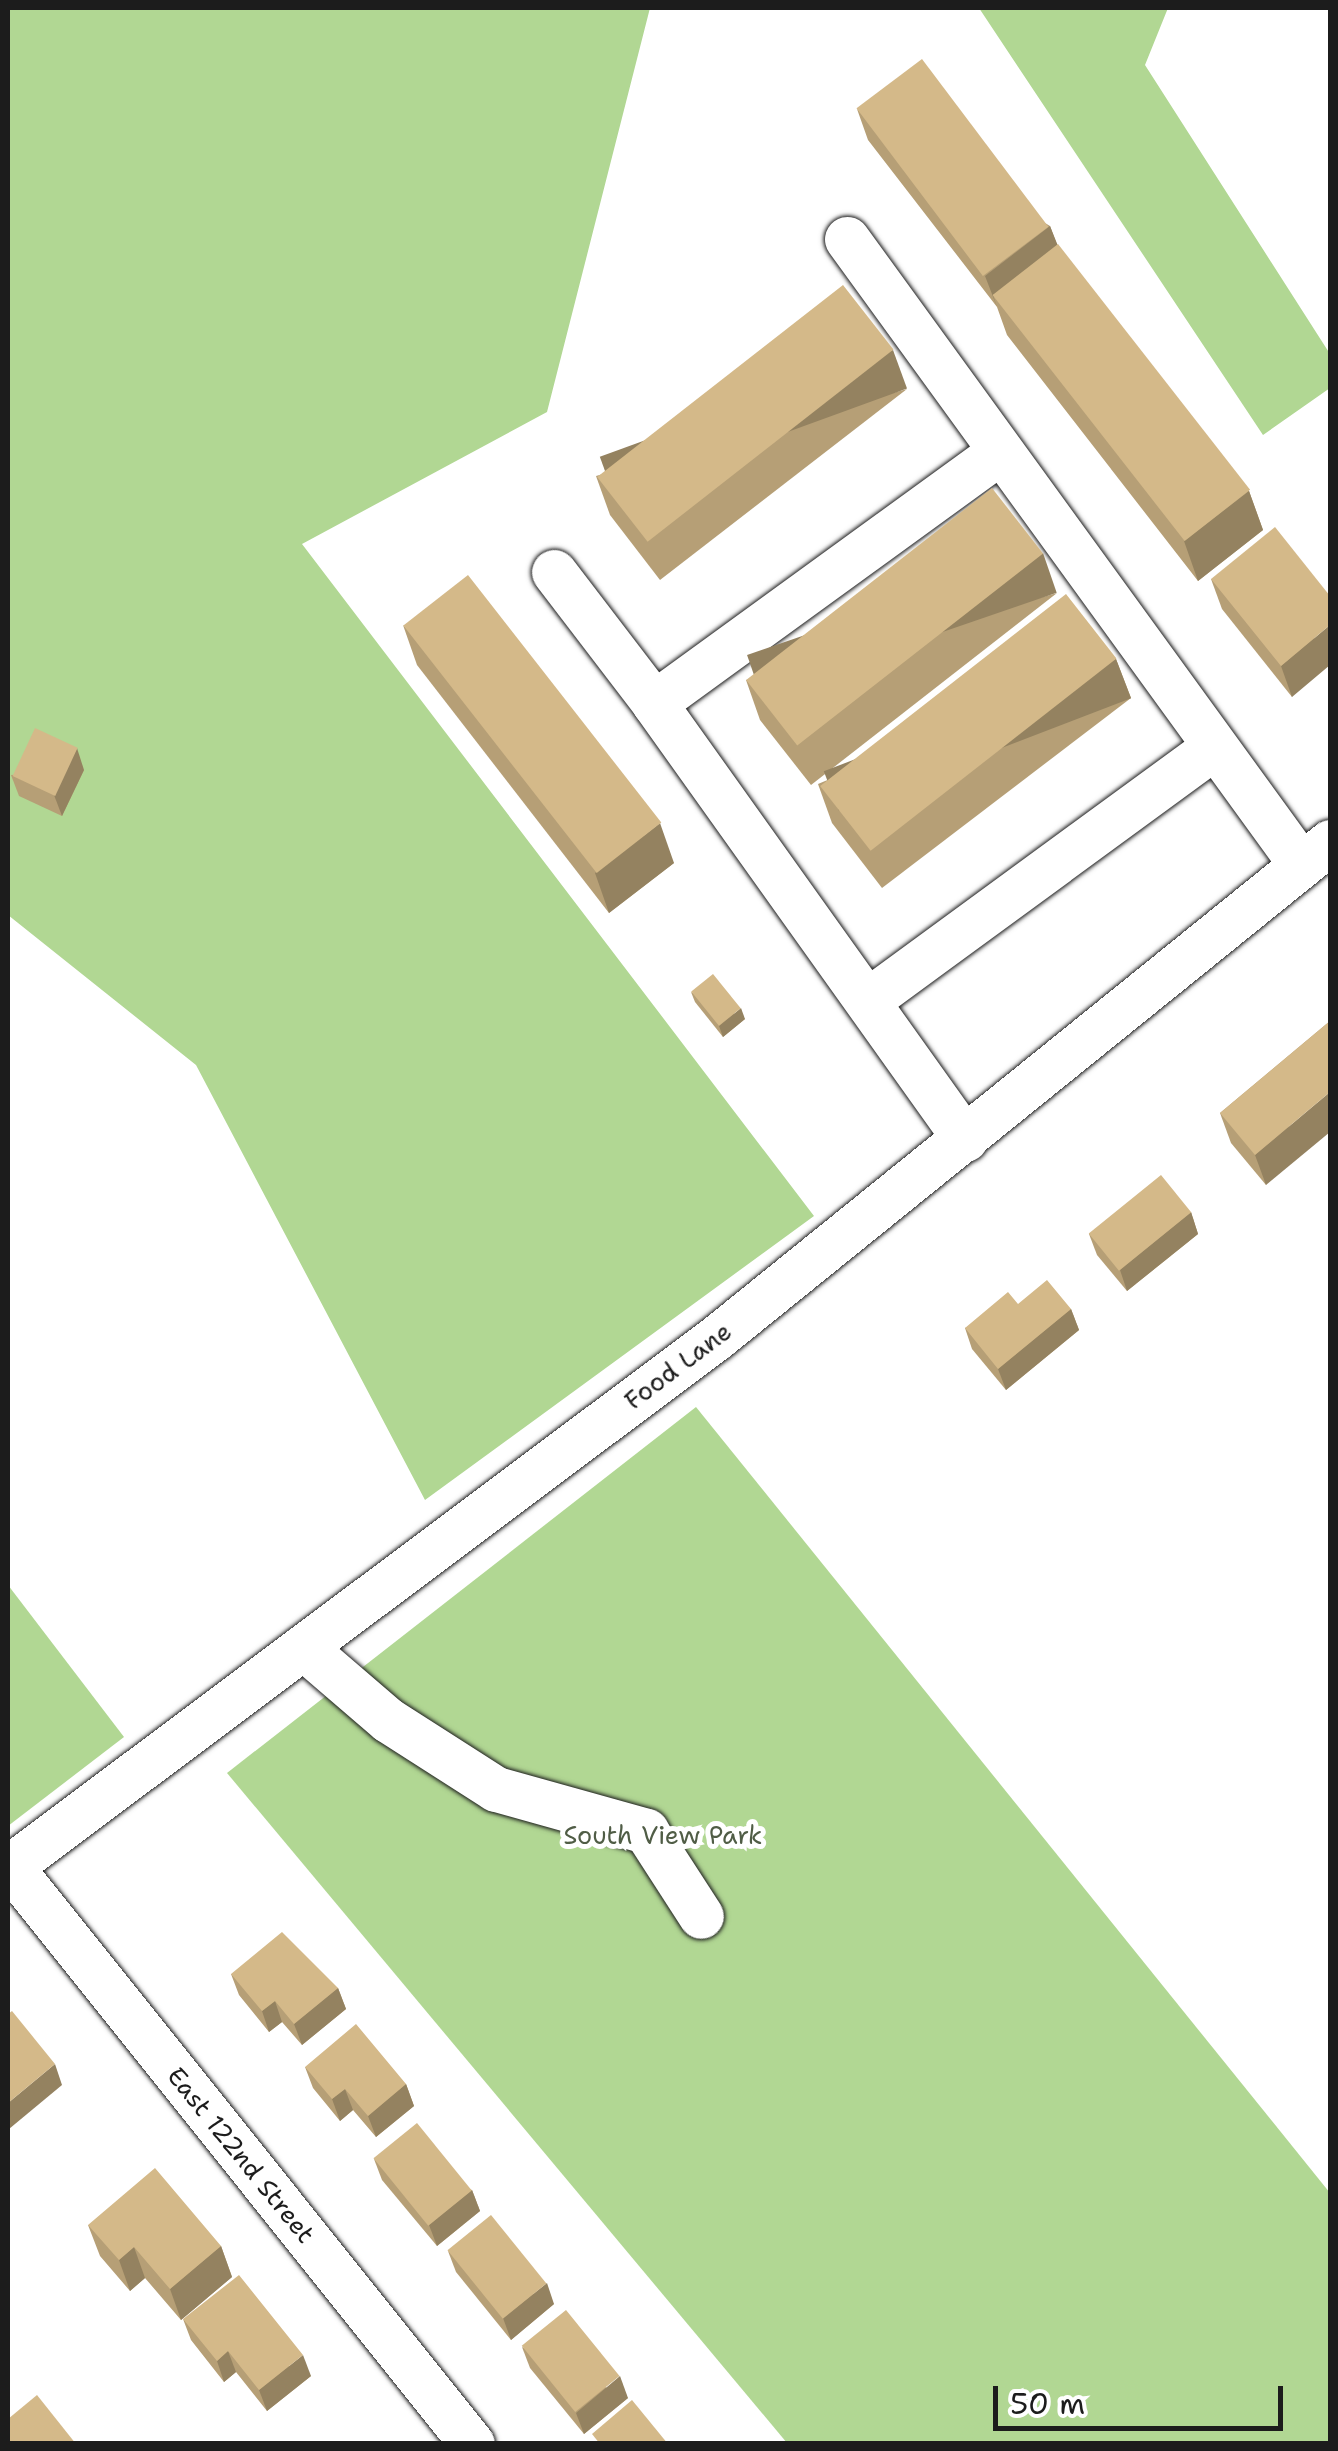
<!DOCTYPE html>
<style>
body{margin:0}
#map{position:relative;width:1338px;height:2451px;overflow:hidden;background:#fff;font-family:"Shantell Sans",sans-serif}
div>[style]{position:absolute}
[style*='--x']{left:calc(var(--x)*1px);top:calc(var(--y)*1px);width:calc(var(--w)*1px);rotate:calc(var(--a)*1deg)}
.green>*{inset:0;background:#b1d793}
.roads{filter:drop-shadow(0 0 2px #1c1c1c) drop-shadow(0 0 2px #1c1c1c)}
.minor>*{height:45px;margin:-22.5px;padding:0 22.5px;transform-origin:22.5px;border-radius:22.5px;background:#fff}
.wall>*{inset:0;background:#b69f76}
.shaded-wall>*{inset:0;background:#948260;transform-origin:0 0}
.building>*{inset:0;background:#d4b989;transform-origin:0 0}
span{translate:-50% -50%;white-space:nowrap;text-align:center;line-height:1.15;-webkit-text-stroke:10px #fff;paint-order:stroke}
.street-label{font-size:25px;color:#1c1c1c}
.park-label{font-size:25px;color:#505d46}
.frame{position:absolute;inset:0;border:10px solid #1c1c1c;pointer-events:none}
.scale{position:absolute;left:993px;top:2386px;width:290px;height:45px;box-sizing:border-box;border:5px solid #1c1c1c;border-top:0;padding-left:12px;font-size:30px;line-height:35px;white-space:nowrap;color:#1c1c1c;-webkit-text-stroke:8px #fff;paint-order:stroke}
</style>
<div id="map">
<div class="green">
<div style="clip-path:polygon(8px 8px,650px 8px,547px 412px,302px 544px,814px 1216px,425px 1500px,196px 1065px,8px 915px)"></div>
<div style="clip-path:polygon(979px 8px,1168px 8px,1145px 65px,1330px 354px,1330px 388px,1263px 435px)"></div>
<div style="clip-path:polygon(696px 1407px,1330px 2193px,1330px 2443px,787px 2443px,227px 1773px)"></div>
<div style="clip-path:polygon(8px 1585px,124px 1737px,8px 1826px)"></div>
</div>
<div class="roads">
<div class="minor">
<div style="--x:847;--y:239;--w:771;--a:54.02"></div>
<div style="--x:554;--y:572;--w:165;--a:52.6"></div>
<div style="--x:871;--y:998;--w:421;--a:-36.2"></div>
<div style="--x:965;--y:1139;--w:536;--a:-125.5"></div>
<div style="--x:654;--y:703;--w:425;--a:-36"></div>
<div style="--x:303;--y:1647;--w:112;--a:40.7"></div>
<div style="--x:388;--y:1720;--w:128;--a:32.6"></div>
<div style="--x:496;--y:1789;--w:156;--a:15.6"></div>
<div style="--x:646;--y:1831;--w:101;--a:57.1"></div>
<div style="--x:10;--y:1866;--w:740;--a:51.36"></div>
<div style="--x:8;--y:1868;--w:886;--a:-36.83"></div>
<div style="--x:717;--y:1337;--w:788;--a:-38.92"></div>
</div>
</div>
<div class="wall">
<div style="clip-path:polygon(857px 109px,1050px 226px,1057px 245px,1249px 491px,1263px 530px,1198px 581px,1007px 335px,997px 307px,868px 140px)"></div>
<div style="clip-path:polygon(907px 389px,660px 580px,610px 515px,596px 476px)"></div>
<div style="clip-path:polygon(1211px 579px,1330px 596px,1292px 697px,1222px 609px)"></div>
<div style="clip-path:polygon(1057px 593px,811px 785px,760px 720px,746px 680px)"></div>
<div style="clip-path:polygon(403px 625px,674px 863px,609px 913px,417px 665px)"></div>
<div style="clip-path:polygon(1116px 659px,1131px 698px,882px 888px,832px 823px,818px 784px)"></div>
<div style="clip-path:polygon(84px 770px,62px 816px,19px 796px,11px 775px)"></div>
<div style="clip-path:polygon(691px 992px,745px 1019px,723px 1037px,695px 1002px)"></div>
<div style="clip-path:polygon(1330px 1021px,1266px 1185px,1231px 1143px,1220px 1113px)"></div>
<div style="clip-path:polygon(1191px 1212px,1198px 1234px,1127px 1291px,1097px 1255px,1089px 1234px)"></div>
<div style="clip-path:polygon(1018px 1304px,1071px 1309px,1079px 1330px,1006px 1390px,972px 1349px,965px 1328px)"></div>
<div style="clip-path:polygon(231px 1974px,338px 1988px,346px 2009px,302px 2045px,282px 2022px,269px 2032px,239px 1995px)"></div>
<div style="clip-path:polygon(305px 2067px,406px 2084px,414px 2106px,376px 2137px,353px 2110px,340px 2121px,313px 2088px)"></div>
<div style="clip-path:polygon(374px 2159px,472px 2190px,480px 2211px,437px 2246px,382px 2180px)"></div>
<div style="clip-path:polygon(88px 2225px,221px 2246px,232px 2277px,181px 2320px,145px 2278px,130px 2291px,100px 2256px)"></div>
<div style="clip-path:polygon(448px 2251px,554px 2304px,511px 2340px,456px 2272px)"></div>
<div style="clip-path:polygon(183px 2319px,311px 2376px,267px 2411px,236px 2372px,224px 2382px,191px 2340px)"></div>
<div style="clip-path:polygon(522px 2347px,628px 2398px,584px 2434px,530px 2368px)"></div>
</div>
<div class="shaded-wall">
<div style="clip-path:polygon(1050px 226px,1062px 256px,993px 295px,997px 307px,985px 276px)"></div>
<div style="left:893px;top:350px;width:41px;height:312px;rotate:70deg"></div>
<div style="clip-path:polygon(1249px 491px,1263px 530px,1198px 581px,1184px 541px)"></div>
<div style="left:1043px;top:553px;width:42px;height:313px;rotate:71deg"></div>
<div style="clip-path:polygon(1330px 625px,1330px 665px,1292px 697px,1281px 666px)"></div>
<div style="left:1116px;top:659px;width:42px;height:313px;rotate:69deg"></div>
<div style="clip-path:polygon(77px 748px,84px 770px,62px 816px,54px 795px)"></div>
<div style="clip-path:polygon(660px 823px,674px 863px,609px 913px,595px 873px)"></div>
<div style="clip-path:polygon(741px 1008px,745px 1019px,723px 1037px,719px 1026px)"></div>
<div style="clip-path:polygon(1330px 1092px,1330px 1132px,1266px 1185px,1255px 1155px)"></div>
<div style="clip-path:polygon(1191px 1212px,1198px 1234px,1127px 1291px,1120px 1270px)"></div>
<div style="clip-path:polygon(1071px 1309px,1079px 1330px,1006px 1390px,998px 1369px)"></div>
<div style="clip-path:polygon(338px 1988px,346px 2009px,302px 2045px,294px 2024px)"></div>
<div style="clip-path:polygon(275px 2001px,282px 2022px,269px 2032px,262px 2011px)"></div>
<div style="clip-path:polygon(55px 2064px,62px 2085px,9px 2129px,8px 2123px,8px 2103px)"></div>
<div style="clip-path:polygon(406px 2084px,414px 2106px,376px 2137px,368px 2116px)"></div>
<div style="clip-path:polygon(345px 2089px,353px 2110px,340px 2121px,332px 2099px)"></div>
<div style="clip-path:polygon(472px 2190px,480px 2211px,437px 2246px,429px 2225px)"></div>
<div style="clip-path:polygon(221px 2246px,232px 2277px,181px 2320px,170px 2289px)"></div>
<div style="clip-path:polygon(134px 2247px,145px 2278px,130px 2291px,119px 2260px)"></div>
<div style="clip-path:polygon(547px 2283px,554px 2304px,511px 2340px,503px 2318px)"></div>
<div style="clip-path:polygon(228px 2351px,236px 2372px,224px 2382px,217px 2361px)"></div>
<div style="clip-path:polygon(303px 2355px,311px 2376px,267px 2411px,259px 2390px)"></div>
<div style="clip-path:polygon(620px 2376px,628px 2398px,584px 2434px,576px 2413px)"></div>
</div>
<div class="building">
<div style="left:922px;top:59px;width:210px;height:82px;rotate:53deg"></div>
<div style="left:1058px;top:244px;width:312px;height:83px;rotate:52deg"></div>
<div style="left:843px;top:285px;width:82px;height:312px;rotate:52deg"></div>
<div style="left:992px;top:488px;width:83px;height:312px;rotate:52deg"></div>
<div style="clip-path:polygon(1275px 527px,1330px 596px,1330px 625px,1281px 666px,1211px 579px)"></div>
<div style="left:468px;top:575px;width:314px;height:82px;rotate:52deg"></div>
<div style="left:1066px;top:594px;width:82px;height:312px;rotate:52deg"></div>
<div style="left:35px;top:728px;width:47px;height:53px;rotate:25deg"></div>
<div style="left:713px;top:974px;width:44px;height:28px;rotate:51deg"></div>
<div style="clip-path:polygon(1330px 1021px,1330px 1092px,1255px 1155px,1220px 1113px)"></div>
<div style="left:1161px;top:1175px;width:48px;height:93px;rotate:51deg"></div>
<div style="clip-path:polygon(1047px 1280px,1071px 1309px,998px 1369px,965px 1328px,1008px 1292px,1018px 1304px)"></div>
<div style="clip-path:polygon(282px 1932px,338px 1988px,294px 2024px,275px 2001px,262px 2011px,231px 1974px)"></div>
<div style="clip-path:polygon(12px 2011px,55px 2064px,8px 2103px,8px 2014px)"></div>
<div style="clip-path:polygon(356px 2024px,406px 2084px,368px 2116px,345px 2089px,332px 2099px,305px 2067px)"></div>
<div style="left:417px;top:2123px;width:87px;height:56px;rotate:51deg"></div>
<div style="clip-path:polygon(155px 2168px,221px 2246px,170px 2289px,134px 2247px,119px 2260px,88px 2225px)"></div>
<div style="left:491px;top:2215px;width:88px;height:56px;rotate:51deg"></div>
<div style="clip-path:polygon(239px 2275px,303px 2355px,259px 2390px,228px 2351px,217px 2361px,183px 2319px)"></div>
<div style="left:566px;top:2310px;width:85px;height:57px;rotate:51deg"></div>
<div style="clip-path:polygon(37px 2395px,76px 2444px,8px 2444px,8px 2419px)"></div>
<div style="clip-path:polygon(632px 2400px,668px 2444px,600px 2444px,592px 2434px)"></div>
</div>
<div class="street-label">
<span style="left:678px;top:1366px;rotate:-37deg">Food Lane</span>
<span style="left:241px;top:2155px;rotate:51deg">East 122nd Street</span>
</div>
<div class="park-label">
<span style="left:663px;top:1835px">South View Park</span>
</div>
<div class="frame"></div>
<div class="scale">50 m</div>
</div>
